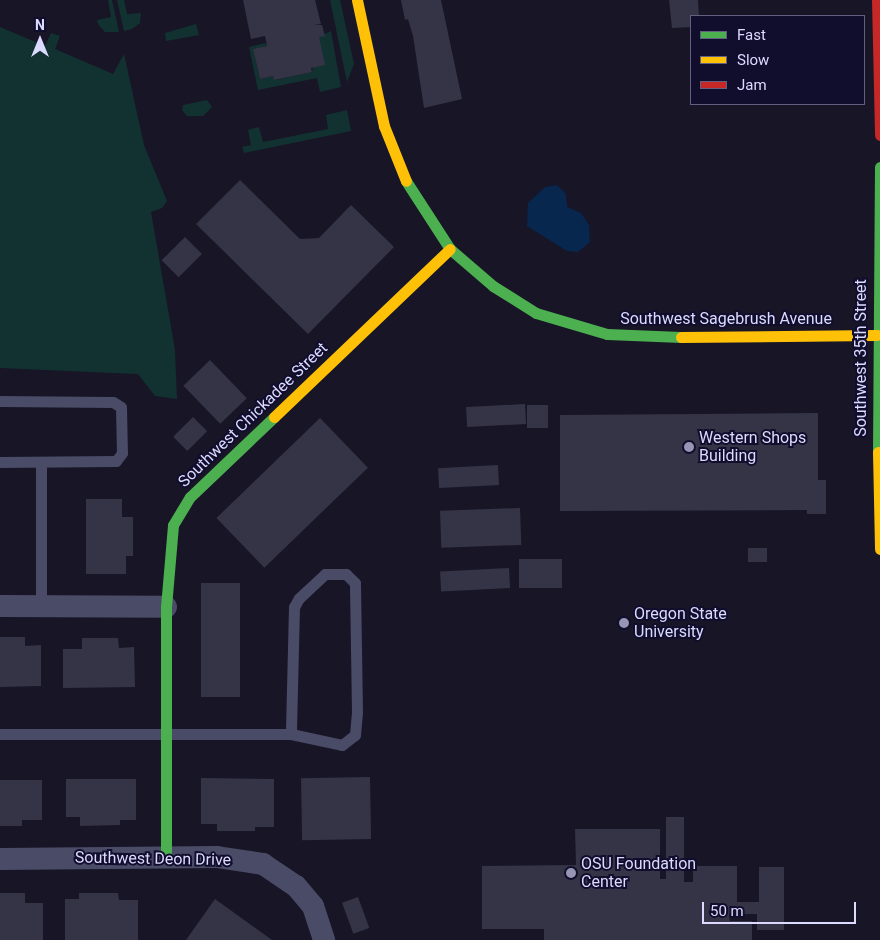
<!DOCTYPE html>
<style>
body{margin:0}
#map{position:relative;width:880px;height:940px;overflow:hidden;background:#171526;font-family:Roboto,sans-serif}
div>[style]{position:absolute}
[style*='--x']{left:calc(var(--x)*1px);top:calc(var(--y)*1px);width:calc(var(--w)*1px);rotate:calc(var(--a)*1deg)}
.green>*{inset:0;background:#123231}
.water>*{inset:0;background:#08274f}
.building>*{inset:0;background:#353447;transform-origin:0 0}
.lane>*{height:11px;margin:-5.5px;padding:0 5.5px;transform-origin:5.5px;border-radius:5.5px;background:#4a4b67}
.street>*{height:22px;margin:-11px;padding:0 11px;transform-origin:11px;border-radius:11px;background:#4a4b67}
.fast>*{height:11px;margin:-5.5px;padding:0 5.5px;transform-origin:5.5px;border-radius:5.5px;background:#4caf50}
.slow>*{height:11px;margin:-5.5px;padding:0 5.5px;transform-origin:5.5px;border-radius:5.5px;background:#ffc107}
.jam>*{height:11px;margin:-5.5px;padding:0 5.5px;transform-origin:5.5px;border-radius:5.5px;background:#c62828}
.dots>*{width:14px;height:14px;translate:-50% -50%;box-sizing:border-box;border:2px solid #110e2d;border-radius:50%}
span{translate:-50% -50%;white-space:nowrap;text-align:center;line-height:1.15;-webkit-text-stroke:4px #110e2d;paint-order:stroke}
.street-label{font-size:16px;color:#dbdaff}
.poi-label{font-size:16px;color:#dbdaff}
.left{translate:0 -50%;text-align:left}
.legend{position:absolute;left:690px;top:15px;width:175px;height:90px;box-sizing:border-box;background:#110e2d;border:1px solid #626081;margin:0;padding:6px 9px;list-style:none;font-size:15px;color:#dbdaff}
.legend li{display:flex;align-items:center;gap:10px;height:25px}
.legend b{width:25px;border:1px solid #626081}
.north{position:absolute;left:15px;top:15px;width:50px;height:50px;-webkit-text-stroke:4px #110e2d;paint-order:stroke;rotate:0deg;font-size:14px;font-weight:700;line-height:20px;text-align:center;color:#dbdaff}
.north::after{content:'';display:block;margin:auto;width:18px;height:22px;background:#dbdaff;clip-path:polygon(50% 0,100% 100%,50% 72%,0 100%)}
.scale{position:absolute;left:702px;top:902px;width:154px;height:22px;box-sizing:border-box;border:2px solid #dbdaff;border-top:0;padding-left:6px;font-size:15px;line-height:18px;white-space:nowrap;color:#dbdaff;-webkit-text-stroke:4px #110e2d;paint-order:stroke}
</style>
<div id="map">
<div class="green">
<div style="clip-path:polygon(108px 0,112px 0,119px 32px,105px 32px,98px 24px,97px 20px,111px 17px)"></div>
<div style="clip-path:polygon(117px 0,124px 0,127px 14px,141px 13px,140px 23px,132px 29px,124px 31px)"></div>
<div style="clip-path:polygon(330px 0,340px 0,354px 64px,347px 82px)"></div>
<div style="clip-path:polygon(196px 24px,199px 35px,166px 41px,165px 33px)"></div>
<div style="clip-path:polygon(0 27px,45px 46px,51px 33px,60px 36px,55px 49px,113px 74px,124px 54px,144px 145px,167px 201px,162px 208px,151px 212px,175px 350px,177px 399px,155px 396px,138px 374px,0 368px)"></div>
<div style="clip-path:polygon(331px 31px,341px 87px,320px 92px,317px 78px,258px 90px,249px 47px,266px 43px,267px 46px,253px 49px,260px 79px,273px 76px,275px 80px,312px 72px,319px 37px)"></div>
<div style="clip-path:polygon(207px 100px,212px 107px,203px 116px,187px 116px,182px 110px,183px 105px)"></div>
<div style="clip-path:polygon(347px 110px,351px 131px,244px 153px,242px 147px,251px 145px,248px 130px,259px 127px,263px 142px,328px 129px,326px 115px)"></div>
</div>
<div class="water">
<div style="clip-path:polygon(557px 185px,566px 194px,567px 207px,581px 213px,589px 225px,590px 242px,578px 252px,567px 251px,527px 226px,528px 203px,545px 187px)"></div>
</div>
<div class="building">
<div style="clip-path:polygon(243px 0,315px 0,321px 24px,314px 25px,322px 25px,325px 36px,319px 37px,325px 65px,311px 68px,312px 72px,274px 80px,273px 76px,260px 79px,253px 49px,267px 46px,266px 40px,265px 36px,251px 39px)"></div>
<div style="clip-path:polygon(401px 0,441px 0,462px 99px,424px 108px,413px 36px,408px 19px,405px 20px)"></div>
<div style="clip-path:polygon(669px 0,698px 0,699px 16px,691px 16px,691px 27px,672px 28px)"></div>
<div style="clip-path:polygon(240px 180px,300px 239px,319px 238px,351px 205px,394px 247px,308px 334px,196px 224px)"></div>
<div style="left:185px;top:237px;width:24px;height:33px;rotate:45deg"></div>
<div style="left:210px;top:360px;width:53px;height:37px;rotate:46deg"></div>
<div style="left:525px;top:404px;width:20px;height:59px;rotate:87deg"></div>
<div style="left:527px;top:405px;width:21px;height:23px"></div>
<div style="clip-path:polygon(818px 413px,818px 480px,826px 480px,826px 514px,807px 514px,807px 510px,560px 511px,560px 415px)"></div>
<div style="left:193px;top:417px;width:20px;height:28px;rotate:45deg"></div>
<div style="left:320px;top:418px;width:69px;height:144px;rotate:46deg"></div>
<div style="left:498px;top:465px;width:20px;height:60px;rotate:87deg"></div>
<div style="clip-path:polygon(86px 499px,122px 499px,122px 517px,133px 517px,133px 556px,126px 556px,126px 574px,86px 574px)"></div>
<div style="left:520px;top:508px;width:37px;height:80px;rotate:88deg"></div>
<div style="left:748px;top:548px;width:19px;height:14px"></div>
<div style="left:519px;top:559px;width:43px;height:29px"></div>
<div style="left:509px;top:568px;width:20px;height:69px;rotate:87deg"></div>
<div style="left:201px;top:583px;width:39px;height:114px"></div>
<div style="clip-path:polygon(0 637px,25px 637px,25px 646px,41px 645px,41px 686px,0 687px)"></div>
<div style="clip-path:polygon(82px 638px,118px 638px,119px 648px,134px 647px,135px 687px,63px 688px,63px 649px,82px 649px)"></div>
<div style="left:370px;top:777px;width:62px;height:69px;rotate:89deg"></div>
<div style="clip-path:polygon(201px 778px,274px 779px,274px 827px,255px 827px,255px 831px,217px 831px,217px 824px,201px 824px)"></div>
<div style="clip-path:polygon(66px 779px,136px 779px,136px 820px,120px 820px,120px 825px,80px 826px,80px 817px,66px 817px)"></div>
<div style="clip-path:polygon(0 780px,42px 780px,42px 820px,22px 820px,22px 826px,0 826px)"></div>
<div style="clip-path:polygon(666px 817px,684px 817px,684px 882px,693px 882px,693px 866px,737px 866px,737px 902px,759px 902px,759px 867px,784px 867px,784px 930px,757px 930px,757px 914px,729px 914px,730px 921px,752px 921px,752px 940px,544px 940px,544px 929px,482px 929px,482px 866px,576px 865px,575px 829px,660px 829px,660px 879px,666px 879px)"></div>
<div style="clip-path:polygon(0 893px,25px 893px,25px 903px,43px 903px,43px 940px,0 940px)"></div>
<div style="clip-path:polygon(79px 893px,118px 893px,119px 900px,138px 900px,138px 940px,65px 940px,65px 899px,79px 899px)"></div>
<div style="left:358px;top:897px;width:33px;height:17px;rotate:70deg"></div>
<div style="clip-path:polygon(215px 899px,272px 940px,186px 940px)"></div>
</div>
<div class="lane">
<div style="--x:0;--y:401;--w:113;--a:0.5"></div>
<div style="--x:113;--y:402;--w:9;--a:32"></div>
<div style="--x:121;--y:407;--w:46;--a:88.8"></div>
<div style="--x:122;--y:453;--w:10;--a:127"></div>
<div style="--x:116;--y:461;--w:116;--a:179.5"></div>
<div style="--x:41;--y:462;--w:144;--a:90"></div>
<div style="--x:0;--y:734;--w:291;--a:0"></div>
<div style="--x:291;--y:734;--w:52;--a:12.2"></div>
<div style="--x:342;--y:745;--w:16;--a:-38"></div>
<div style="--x:355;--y:735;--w:23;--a:-85"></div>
<div style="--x:357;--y:712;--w:129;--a:-90.9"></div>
<div style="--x:355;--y:583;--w:13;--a:-135"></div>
<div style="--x:346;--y:574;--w:21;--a:180"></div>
<div style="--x:325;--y:574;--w:35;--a:137"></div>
<div style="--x:299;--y:598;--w:10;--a:119"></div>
<div style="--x:294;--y:607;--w:127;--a:91.4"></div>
</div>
<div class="street">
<div style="--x:0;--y:606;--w:166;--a:0.3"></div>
<div style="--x:0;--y:859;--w:217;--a:-0.5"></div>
<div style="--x:217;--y:857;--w:47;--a:8.7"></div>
<div style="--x:263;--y:864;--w:40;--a:34"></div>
<div style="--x:296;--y:886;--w:26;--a:50"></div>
<div style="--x:313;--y:906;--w:36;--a:72"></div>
</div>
<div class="fast">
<div style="--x:406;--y:181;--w:81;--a:57.1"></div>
<div style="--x:450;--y:249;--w:57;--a:40.7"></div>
<div style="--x:493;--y:286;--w:51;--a:32.1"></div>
<div style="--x:536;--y:313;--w:74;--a:16.5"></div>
<div style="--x:607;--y:334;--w:74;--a:2.3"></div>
<div style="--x:878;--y:452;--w:285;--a:-89.6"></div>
<div style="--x:166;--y:856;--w:249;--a:-90"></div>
<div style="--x:166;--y:607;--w:82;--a:-85.1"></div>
<div style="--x:173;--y:525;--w:33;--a:-59"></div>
<div style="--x:190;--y:497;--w:116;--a:-43.6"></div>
</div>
<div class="slow">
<div style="--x:357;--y:0;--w:129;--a:77.9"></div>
<div style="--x:384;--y:126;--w:59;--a:68.2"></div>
<div style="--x:681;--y:337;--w:196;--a:-0.6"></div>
<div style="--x:274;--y:417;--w:243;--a:-43.7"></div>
<div style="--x:878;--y:452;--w:97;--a:88.8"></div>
</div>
<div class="jam">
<div style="--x:877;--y:0;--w:135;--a:88.7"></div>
</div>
<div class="dots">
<div style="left:689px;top:447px;background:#9695b3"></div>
<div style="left:624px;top:623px;background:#9695b3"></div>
<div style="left:571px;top:873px;background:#9695b3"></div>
</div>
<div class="street-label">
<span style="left:726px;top:319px">Southwest Sagebrush Avenue</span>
<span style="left:861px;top:358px;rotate:-90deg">Southwest 35th Street</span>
<span style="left:253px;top:415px;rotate:-44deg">Southwest Chickadee Street</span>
<span style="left:153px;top:859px;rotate:1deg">Southwest Deon Drive</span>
</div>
<div class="poi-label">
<span class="left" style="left:699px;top:447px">Western Shops<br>Building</span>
<span class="left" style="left:634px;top:623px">Oregon State<br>University</span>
<span class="left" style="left:581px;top:873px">OSU Foundation<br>Center</span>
</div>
<ul class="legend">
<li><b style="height:6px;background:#4caf50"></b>Fast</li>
<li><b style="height:6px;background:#ffc107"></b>Slow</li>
<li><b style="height:6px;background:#c62828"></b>Jam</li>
</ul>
<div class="north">N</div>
<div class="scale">50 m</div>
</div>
